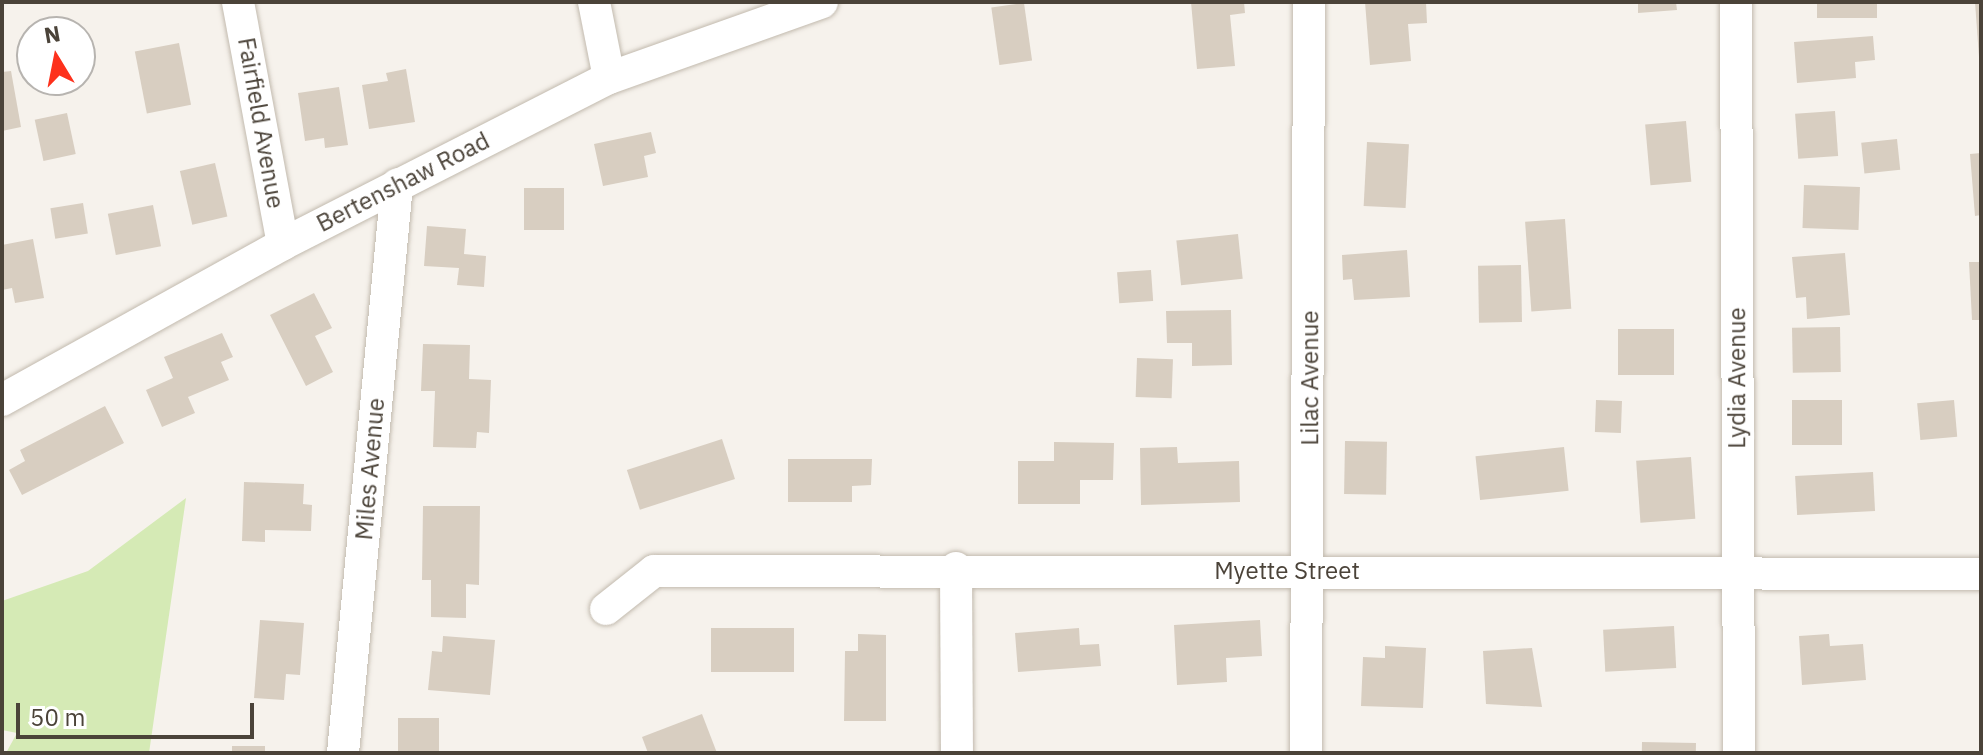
<!DOCTYPE html>
<style>
body{margin:0}
#map{position:relative;width:1983px;height:755px;overflow:hidden;background:#f6f2ec;font-family:"IBM Plex Sans",sans-serif}
div>[style]{position:absolute}
[style*='--x']{left:calc(var(--x)*1px);top:calc(var(--y)*1px);width:calc(var(--w)*1px);rotate:calc(var(--a)*1deg)}
.green>*{inset:0;background:#d5eab5}
.building>*{inset:0;background:#d8cec1;transform-origin:0 0}
.roads{filter:drop-shadow(0 0 2px #c2baae) drop-shadow(0 0 2px #c2baae)}
.minor>*{height:32px;margin:-16px;padding:0 16px;transform-origin:16px;border-radius:16px;background:#fff}
span{translate:-50% -50%;white-space:nowrap;text-align:center;line-height:1.15;-webkit-text-stroke:7px #fff;paint-order:stroke}
.street-label{font-size:24px;color:#4b4339}
.frame{position:absolute;inset:0;border:4px solid #4b4339;pointer-events:none}
.north{position:absolute;left:16px;top:16px;width:80px;height:80px;box-sizing:border-box;background:#fff;border:2px solid #b7b4b0;border-radius:50%;rotate:350deg;font-size:22px;font-weight:700;line-height:32px;text-align:center;color:#4b4339}
.north::after{content:'';display:block;margin:auto;width:28px;height:36px;background:#fd311c;clip-path:polygon(50% 0,100% 100%,50% 72%,0 100%)}
.scale{position:absolute;left:16px;top:703px;width:238px;height:36px;box-sizing:border-box;border:4px solid #4b4339;border-top:0;padding-left:10px;font-size:24px;line-height:28px;white-space:nowrap;color:#4b4339;-webkit-text-stroke:6px #fff;paint-order:stroke}
</style>
<div id="map">
<div class="green">
<div style="clip-path:polygon(186px 498px,149px 753px,6px 753px,17px 733px,2px 730px,2px 601px,88px 571px)"></div>
</div>
<div class="building">
<div style="clip-path:polygon(1191px 2px,1244px 2px,1245px 13px,1230px 15px,1235px 66px,1197px 69px)"></div>
<div style="clip-path:polygon(1365px 2px,1426px 2px,1427px 23px,1408px 24px,1411px 61px,1370px 65px)"></div>
<div style="clip-path:polygon(1638px 2px,1676px 2px,1677px 10px,1638px 13px)"></div>
<div style="left:1817px;top:2px;width:60px;height:16px"></div>
<div style="clip-path:polygon(1975px 2px,1981px 2px,1981px 57px,1979px 57px)"></div>
<div style="left:1024px;top:3px;width:58px;height:33px;rotate:82deg"></div>
<div style="clip-path:polygon(1873px 36px,1875px 60px,1855px 62px,1856px 78px,1797px 83px,1794px 42px)"></div>
<div style="left:179px;top:43px;width:63px;height:45px;rotate:79deg"></div>
<div style="clip-path:polygon(406px 69px,415px 122px,369px 129px,362px 85px,388px 81px,386px 73px)"></div>
<div style="clip-path:polygon(11px 71px,21px 127px,2px 131px,2px 72px)"></div>
<div style="clip-path:polygon(339px 87px,348px 145px,325px 148px,324px 138px,305px 141px,298px 93px)"></div>
<div style="left:1835px;top:111px;width:45px;height:40px;rotate:86deg"></div>
<div style="left:67px;top:113px;width:42px;height:33px;rotate:78deg"></div>
<div style="left:1686px;top:121px;width:61px;height:41px;rotate:85deg"></div>
<div style="clip-path:polygon(651px 132px,656px 153px,644px 156px,648px 177px,603px 186px,594px 144px)"></div>
<div style="left:1897px;top:139px;width:31px;height:36px;rotate:84deg"></div>
<div style="left:1367px;top:142px;width:42px;height:64px;rotate:3deg"></div>
<div style="clip-path:polygon(1981px 153px,1981px 215px,1975px 216px,1970px 154px)"></div>
<div style="left:215px;top:163px;width:55px;height:36px;rotate:77deg"></div>
<div style="left:1804px;top:185px;width:56px;height:43px;rotate:2deg"></div>
<div style="left:524px;top:188px;width:40px;height:42px"></div>
<div style="left:83px;top:203px;width:31px;height:33px;rotate:81deg"></div>
<div style="left:153px;top:205px;width:42px;height:46px;rotate:79deg"></div>
<div style="left:1565px;top:219px;width:90px;height:40px;rotate:86deg"></div>
<div style="clip-path:polygon(427px 226px,466px 229px,464px 254px,486px 256px,484px 287px,457px 285px,459px 268px,424px 266px)"></div>
<div style="left:1238px;top:234px;width:45px;height:62px;rotate:84deg"></div>
<div style="clip-path:polygon(33px 239px,44px 298px,15px 303px,12px 288px,2px 290px,2px 245px)"></div>
<div style="clip-path:polygon(1407px 250px,1410px 297px,1354px 300px,1352px 279px,1343px 280px,1342px 255px)"></div>
<div style="clip-path:polygon(1845px 253px,1850px 315px,1807px 319px,1806px 297px,1796px 298px,1792px 257px)"></div>
<div style="clip-path:polygon(1969px 262px,1981px 262px,1981px 320px,1972px 320px)"></div>
<div style="left:1521px;top:265px;width:57px;height:43px;rotate:89deg"></div>
<div style="left:1151px;top:270px;width:31px;height:34px;rotate:86deg"></div>
<div style="clip-path:polygon(314px 293px,332px 328px,315px 336px,333px 372px,306px 386px,270px 315px)"></div>
<div style="clip-path:polygon(1231px 310px,1232px 365px,1192px 366px,1192px 343px,1167px 343px,1166px 311px)"></div>
<div style="left:1840px;top:327px;width:45px;height:48px;rotate:89deg"></div>
<div style="left:1618px;top:329px;width:56px;height:46px"></div>
<div style="clip-path:polygon(222px 333px,233px 357px,221px 362px,229px 380px,188px 397px,195px 413px,162px 427px,146px 390px,173px 378px,164px 357px)"></div>
<div style="clip-path:polygon(423px 344px,470px 345px,469px 379px,491px 380px,489px 433px,477px 432px,476px 448px,433px 447px,435px 391px,421px 391px)"></div>
<div style="left:1137px;top:358px;width:36px;height:39px;rotate:2deg"></div>
<div style="left:1596px;top:400px;width:26px;height:32px;rotate:2deg"></div>
<div style="left:1842px;top:400px;width:45px;height:50px;rotate:90deg"></div>
<div style="left:1954px;top:400px;width:37px;height:37px;rotate:85deg"></div>
<div style="clip-path:polygon(105px 406px,124px 443px,22px 495px,9px 470px,25px 461px,20px 450px)"></div>
<div style="left:722px;top:439px;width:42px;height:100px;rotate:72deg"></div>
<div style="left:1345px;top:441px;width:42px;height:53px;rotate:1deg"></div>
<div style="clip-path:polygon(1054px 442px,1114px 443px,1113px 480px,1080px 480px,1080px 504px,1018px 504px,1018px 461px,1054px 461px)"></div>
<div style="clip-path:polygon(1177px 447px,1178px 463px,1239px 461px,1240px 502px,1141px 505px,1140px 448px)"></div>
<div style="left:1564px;top:447px;width:44px;height:89px;rotate:84deg"></div>
<div style="left:1691px;top:457px;width:62px;height:55px;rotate:86deg"></div>
<div style="clip-path:polygon(788px 459px,872px 459px,871px 485px,852px 486px,852px 502px,788px 502px)"></div>
<div style="left:1873px;top:472px;width:39px;height:78px;rotate:87deg"></div>
<div style="clip-path:polygon(244px 482px,304px 484px,303px 504px,312px 505px,311px 531px,265px 530px,265px 542px,242px 541px)"></div>
<div style="clip-path:polygon(423px 506px,480px 506px,479px 585px,466px 584px,466px 618px,431px 617px,431px 580px,422px 580px)"></div>
<div style="clip-path:polygon(260px 620px,304px 623px,300px 675px,286px 674px,284px 700px,254px 698px)"></div>
<div style="clip-path:polygon(1260px 620px,1262px 656px,1226px 658px,1227px 682px,1177px 685px,1174px 625px)"></div>
<div style="left:1674px;top:626px;width:42px;height:71px;rotate:87deg"></div>
<div style="left:794px;top:628px;width:44px;height:83px;rotate:90deg"></div>
<div style="clip-path:polygon(1079px 628px,1080px 645px,1099px 644px,1101px 666px,1018px 672px,1015px 633px)"></div>
<div style="clip-path:polygon(858px 634px,886px 635px,886px 721px,844px 721px,845px 651px,858px 651px)"></div>
<div style="clip-path:polygon(1829px 634px,1830px 646px,1863px 644px,1866px 680px,1802px 685px,1799px 636px)"></div>
<div style="clip-path:polygon(443px 636px,495px 640px,490px 695px,428px 690px,432px 651px,442px 652px)"></div>
<div style="clip-path:polygon(1385px 646px,1426px 648px,1423px 708px,1361px 706px,1363px 657px,1385px 658px)"></div>
<div style="clip-path:polygon(1532px 648px,1542px 707px,1486px 704px,1483px 651px)"></div>
<div style="clip-path:polygon(702px 714px,717px 753px,648px 753px,642px 737px)"></div>
<div style="left:398px;top:718px;width:41px;height:35px"></div>
<div style="left:1642px;top:742px;width:54px;height:11px;rotate:1deg"></div>
<div style="left:232px;top:746px;width:33px;height:7px"></div>
</div>
<div class="roads">
<div class="minor">
<div style="--x:238;--y:2;--w:246;--a:79.5"></div>
<div style="--x:594;--y:2;--w:77;--a:78.8"></div>
<div style="--x:1736;--y:2;--w:751;--a:89.77"></div>
<div style="--x:2;--y:400;--w:321;--a:-29"></div>
<div style="--x:283;--y:244;--w:366;--a:-27"></div>
<div style="--x:609;--y:78;--w:226;--a:-19.6"></div>
<div style="--x:956;--y:568;--w:185;--a:89.7"></div>
<div style="--x:606;--y:609;--w:61;--a:-38.4"></div>
<div style="--x:654;--y:571;--w:1327;--a:0.13"></div>
<div style="--x:343;--y:753;--w:571;--a:-84.57"></div>
<div style="--x:1306;--y:753;--w:751;--a:-89.77"></div>
</div>
</div>
<div class="street-label">
<span style="left:261px;top:123px;rotate:80deg">Fairfield Avenue</span>
<span style="left:403px;top:182px;rotate:-27deg">Bertenshaw Road</span>
<span style="left:1310px;top:378px;rotate:-90deg">Lilac Avenue</span>
<span style="left:1737px;top:378px;rotate:-90deg">Lydia Avenue</span>
<span style="left:370px;top:469px;rotate:-85deg">Miles Avenue</span>
<span style="left:1287px;top:571px">Myette Street</span>
</div>
<div class="frame"></div>
<div class="north">N</div>
<div class="scale">50 m</div>
</div>
